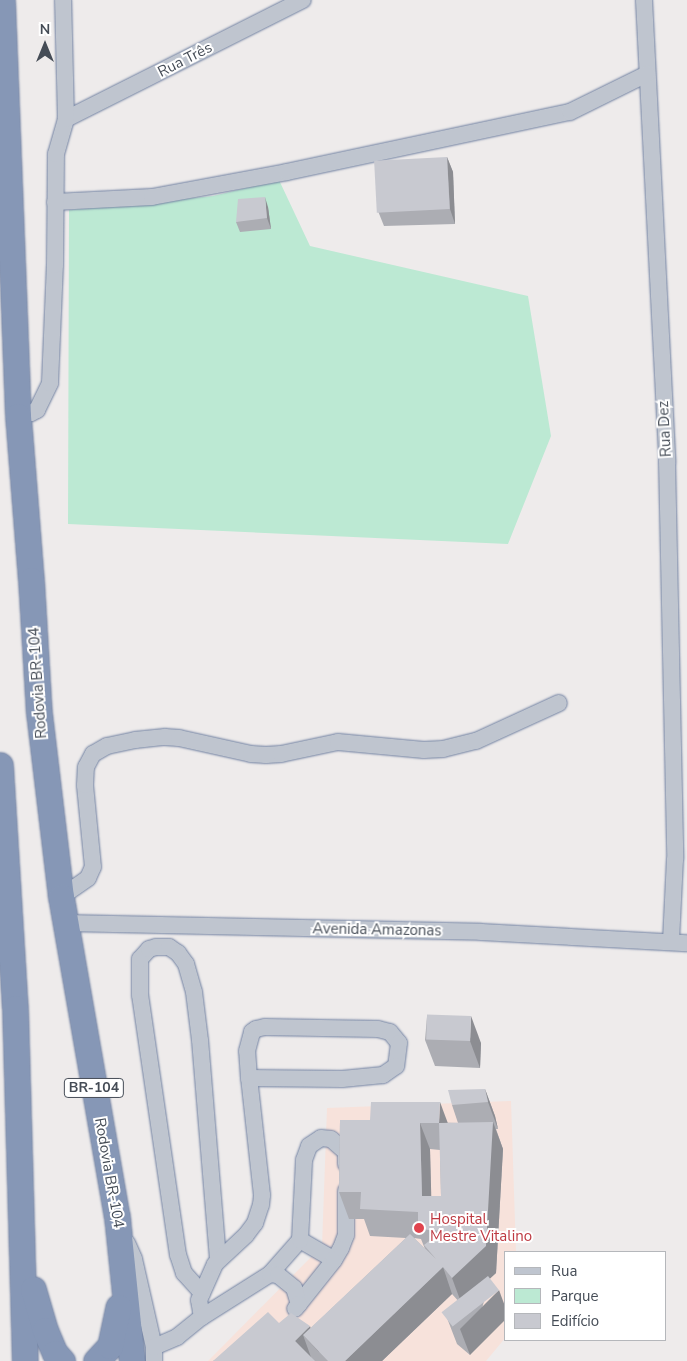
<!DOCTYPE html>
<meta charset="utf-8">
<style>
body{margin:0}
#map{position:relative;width:687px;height:1361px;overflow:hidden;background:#eeebeb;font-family:"Nunito Sans",sans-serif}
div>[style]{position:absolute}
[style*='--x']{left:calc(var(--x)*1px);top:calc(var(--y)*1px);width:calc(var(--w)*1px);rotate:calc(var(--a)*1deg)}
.medical>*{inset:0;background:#f7e2db}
.green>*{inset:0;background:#bce9d3}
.roads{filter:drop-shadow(0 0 1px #7282a2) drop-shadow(0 0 1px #7282a2)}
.minor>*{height:16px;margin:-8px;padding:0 8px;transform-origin:8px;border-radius:8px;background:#bfc5cf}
.highway>*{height:25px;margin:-12.5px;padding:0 12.5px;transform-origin:12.5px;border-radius:12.5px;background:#8697b6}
.wall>*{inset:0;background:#acadb3}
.shaded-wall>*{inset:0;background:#8c8d92}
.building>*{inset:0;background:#c8c9d0;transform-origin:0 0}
.dots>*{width:14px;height:14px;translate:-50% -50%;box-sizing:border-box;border:2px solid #fff;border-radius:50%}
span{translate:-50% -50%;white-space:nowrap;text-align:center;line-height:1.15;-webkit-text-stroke:4px #fff;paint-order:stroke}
.shield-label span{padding:1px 4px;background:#fff;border:1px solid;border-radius:4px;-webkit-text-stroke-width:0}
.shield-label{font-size:14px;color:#454c56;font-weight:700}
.street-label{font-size:15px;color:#454c56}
.health-label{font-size:15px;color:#be3a42}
.left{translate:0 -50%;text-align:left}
.legend{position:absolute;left:504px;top:1251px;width:162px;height:90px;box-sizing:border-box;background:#fff;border:1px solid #b5b7bb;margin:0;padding:6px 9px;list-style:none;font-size:15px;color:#454c56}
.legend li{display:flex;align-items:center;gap:10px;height:25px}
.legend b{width:25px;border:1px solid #b5b7bb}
.north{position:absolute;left:20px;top:20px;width:50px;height:50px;-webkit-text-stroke:4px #fff;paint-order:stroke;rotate:0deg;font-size:14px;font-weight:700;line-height:20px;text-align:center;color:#454c56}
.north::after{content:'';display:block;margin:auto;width:18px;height:22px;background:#454c56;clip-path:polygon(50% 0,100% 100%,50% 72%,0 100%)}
</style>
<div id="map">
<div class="medical">
<div style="clip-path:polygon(511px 1101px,516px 1252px,506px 1252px,506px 1337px,486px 1361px,208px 1361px,322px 1246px,327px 1108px)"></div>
</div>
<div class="green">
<div style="clip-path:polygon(279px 180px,310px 246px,528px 296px,551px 436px,508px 544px,68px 524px,69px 210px,213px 196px)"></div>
</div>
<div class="roads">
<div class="minor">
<div style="--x:644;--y:0;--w:462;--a:87.1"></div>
<div style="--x:667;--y:461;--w:398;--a:88.8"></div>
<div style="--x:675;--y:859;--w:83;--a:92.8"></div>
<div style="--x:66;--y:119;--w:265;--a:-26.7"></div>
<div style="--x:55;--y:202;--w:97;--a:-3"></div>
<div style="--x:152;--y:197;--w:137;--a:-10.5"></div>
<div style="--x:287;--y:172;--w:289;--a:-12"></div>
<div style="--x:570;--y:112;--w:86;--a:-26.3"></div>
<div style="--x:18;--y:416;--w:13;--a:-13"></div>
<div style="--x:31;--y:413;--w:7;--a:-27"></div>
<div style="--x:37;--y:410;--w:30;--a:-64"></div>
<div style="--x:50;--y:383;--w:118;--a:-87.6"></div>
<div style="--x:55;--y:265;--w:111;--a:-89.5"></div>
<div style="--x:56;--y:154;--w:36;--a:-74"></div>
<div style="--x:66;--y:119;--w:119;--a:-91.4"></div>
<div style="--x:61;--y:897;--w:33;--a:-35"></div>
<div style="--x:88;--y:878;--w:12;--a:-66"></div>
<div style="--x:93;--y:867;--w:82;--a:-95.6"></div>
<div style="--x:85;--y:785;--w:18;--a:-87"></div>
<div style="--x:86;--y:767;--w:15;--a:-62"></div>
<div style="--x:93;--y:754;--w:16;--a:-30"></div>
<div style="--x:107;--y:746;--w:29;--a:-12"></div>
<div style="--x:135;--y:740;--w:30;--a:-6"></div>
<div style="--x:165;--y:737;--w:14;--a:4"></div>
<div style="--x:179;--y:738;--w:74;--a:12.5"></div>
<div style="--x:251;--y:754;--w:15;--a:4"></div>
<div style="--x:266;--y:755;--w:15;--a:-4"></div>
<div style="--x:281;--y:754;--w:58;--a:-11.9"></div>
<div style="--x:338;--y:742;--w:86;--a:5.3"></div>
<div style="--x:424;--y:750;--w:19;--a:-3"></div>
<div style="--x:443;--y:749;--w:34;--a:-14"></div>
<div style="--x:476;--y:741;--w:91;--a:-24.6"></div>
<div style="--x:66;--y:923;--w:415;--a:1.2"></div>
<div style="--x:481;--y:932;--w:206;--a:3.1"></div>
<div style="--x:300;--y:1240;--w:39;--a:30"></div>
<div style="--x:127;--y:1243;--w:17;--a:66"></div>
<div style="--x:134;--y:1259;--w:90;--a:77.2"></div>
<div style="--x:154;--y:1347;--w:14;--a:90"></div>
<div style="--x:270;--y:1274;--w:45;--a:-48.6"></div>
<div style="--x:300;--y:1240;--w:80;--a:-87.1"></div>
<div style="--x:304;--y:1160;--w:15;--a:-70"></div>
<div style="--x:309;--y:1146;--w:14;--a:-34"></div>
<div style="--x:321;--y:1138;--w:10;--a:6"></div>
<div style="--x:331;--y:1139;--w:20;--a:41"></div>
<div style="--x:346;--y:1152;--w:12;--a:90"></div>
<div style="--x:202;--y:1293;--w:27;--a:-132"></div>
<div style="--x:184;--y:1273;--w:19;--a:-108"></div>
<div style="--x:178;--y:1255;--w:263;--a:-98.3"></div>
<div style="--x:140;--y:995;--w:36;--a:-90"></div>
<div style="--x:140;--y:959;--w:13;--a:-48"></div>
<div style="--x:149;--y:949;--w:7;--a:-16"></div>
<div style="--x:156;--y:947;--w:13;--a:0"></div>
<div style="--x:169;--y:947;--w:11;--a:34"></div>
<div style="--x:178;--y:953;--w:14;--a:54"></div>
<div style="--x:186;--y:964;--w:29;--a:74"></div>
<div style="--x:194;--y:992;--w:48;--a:82.9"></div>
<div style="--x:200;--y:1040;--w:221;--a:85.3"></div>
<div style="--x:299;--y:1304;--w:56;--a:-51.5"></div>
<div style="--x:334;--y:1260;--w:14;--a:-60"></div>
<div style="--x:341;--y:1248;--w:14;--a:-69"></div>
<div style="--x:346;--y:1235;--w:44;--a:-90"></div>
<div style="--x:202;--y:1317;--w:17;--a:-100"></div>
<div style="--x:199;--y:1300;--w:39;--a:-66"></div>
<div style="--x:215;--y:1264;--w:42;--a:-43.1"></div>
<div style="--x:246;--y:1235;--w:15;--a:-53"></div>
<div style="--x:255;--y:1223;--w:19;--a:-72"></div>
<div style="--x:261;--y:1205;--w:10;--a:-84"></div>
<div style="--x:262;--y:1195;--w:118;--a:-96.3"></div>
<div style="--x:249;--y:1078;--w:27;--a:-94"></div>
<div style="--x:247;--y:1051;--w:20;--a:-75"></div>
<div style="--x:252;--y:1032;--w:5;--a:-37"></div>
<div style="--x:256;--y:1029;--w:9;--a:-13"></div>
<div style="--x:265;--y:1027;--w:113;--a:1"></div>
<div style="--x:378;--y:1029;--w:12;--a:14"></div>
<div style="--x:390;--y:1032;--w:14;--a:51"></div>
<div style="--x:399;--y:1043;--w:23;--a:97"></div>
<div style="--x:396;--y:1066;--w:16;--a:145"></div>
<div style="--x:383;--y:1075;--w:41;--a:174.4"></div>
<div style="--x:342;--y:1079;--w:93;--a:-179.4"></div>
<div style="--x:154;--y:1347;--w:25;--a:-23"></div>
<div style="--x:177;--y:1337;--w:32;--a:-39"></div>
<div style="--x:202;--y:1317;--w:80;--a:-32.3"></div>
<div style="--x:270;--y:1274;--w:8;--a:7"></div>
<div style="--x:278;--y:1275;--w:21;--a:39"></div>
<div style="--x:294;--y:1288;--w:17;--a:73"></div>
<div style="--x:299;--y:1304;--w:6;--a:129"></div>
</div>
<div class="highway">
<div style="--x:2;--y:0;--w:416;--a:87.8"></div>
<div style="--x:18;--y:416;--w:165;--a:85.5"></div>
<div style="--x:31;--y:580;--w:133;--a:86.6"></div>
<div style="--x:39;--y:713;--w:185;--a:83.2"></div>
<div style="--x:61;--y:897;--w:325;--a:80.1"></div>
<div style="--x:117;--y:1217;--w:145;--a:84.1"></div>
<div style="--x:0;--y:765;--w:243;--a:86.5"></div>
<div style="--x:15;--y:1008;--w:353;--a:88.4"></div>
<div style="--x:33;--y:1289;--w:43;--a:73.7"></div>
<div style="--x:45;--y:1330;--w:25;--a:67"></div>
<div style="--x:55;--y:1353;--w:11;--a:49"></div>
<div style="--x:96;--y:1361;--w:21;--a:-47"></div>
<div style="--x:110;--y:1346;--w:40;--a:-78"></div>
</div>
</div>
<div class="wall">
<div style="clip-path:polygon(447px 157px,453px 172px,455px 224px,384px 226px,378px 211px)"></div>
<div style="clip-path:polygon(268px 207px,271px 229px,240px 232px,236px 222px)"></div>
<div style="clip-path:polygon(427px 1017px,481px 1043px,480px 1068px,435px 1066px,425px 1040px)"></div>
<div style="clip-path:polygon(evenodd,485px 1089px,495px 1116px,498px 1129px,496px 1129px,503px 1149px,496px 1273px,490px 1278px,470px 1355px,457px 1344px,447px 1318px,461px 1304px,452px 1294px,382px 1361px,213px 1361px,279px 1323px,311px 1328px,406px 1238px,370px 1236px,364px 1219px,349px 1219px,339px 1192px,340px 1120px,458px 1123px,452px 1105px,485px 1089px,430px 1149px,440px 1150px,441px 1196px,431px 1196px,430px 1149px,485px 1089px,414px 1238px,421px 1239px,425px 1249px,414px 1238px)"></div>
</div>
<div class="shaded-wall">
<div style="clip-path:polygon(447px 157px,453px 172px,455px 224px,450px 209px)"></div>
<div style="clip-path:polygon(265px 197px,268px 207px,271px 229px,267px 218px)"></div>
<div style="clip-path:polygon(471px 1016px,481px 1043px,480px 1068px,470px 1041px)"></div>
<div style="clip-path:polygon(485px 1089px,495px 1116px,498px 1129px,488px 1102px)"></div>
<div style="clip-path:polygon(440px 1102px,450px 1129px,439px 1123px)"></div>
<div style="clip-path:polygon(493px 1122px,503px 1149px,496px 1273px,462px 1305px,452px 1278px)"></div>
<div style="clip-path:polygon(420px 1123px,430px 1149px,432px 1223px,422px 1196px)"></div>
<div style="clip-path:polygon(443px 1267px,452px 1294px,382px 1361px,345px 1361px)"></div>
<div style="clip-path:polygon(499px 1290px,506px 1309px,506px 1319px,470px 1355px,460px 1329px)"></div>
<div style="clip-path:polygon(310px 1326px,319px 1352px,303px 1335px,312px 1360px,295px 1341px)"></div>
</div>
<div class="building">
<div style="left:447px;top:157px;width:52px;height:73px;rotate:87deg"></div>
<div style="clip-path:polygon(265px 197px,267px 218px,236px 222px,238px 199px)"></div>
<div style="left:471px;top:1016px;width:25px;height:44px;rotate:92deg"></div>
<div style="clip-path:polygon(485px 1089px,488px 1102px,452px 1105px,448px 1090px)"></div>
<div style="clip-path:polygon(evenodd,371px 1102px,440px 1102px,439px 1123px,493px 1122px,486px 1246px,452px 1278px,443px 1267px,345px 1361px,328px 1361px,303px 1335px,410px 1234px,436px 1259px,424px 1245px,442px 1231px,418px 1229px,418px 1212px,360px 1209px,361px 1192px,339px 1192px,340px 1120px,370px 1120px,371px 1102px,420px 1123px,439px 1123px,441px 1196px,422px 1196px,420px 1123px)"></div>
<div style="left:488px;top:1276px;width:18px;height:59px;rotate:52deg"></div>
<div style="clip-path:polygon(268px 1312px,279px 1323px,291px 1313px,310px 1326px,295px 1341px,315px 1361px,213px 1361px)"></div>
</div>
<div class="dots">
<div style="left:419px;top:1228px;background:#e0444e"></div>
</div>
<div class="shield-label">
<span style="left:94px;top:1088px">BR-104</span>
</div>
<div class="street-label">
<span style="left:185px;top:60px;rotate:-27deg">Rua Três</span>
<span style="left:665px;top:429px;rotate:-93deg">Rua Dez</span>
<span style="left:38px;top:683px;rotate:-94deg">Rodovia BR-104</span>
<span style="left:377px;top:930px;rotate:1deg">Avenida Amazonas</span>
<span style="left:109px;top:1173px;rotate:80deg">Rodovia BR-104</span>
</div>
<div class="health-label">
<span class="left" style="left:430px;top:1228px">Hospital<br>Mestre Vitalino</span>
</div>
<ul class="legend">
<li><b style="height:6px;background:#bfc5cf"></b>Rua</li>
<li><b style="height:14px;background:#bce9d3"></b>Parque</li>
<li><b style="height:14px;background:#c8c9d0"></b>Edifício</li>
</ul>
<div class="north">N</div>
</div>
